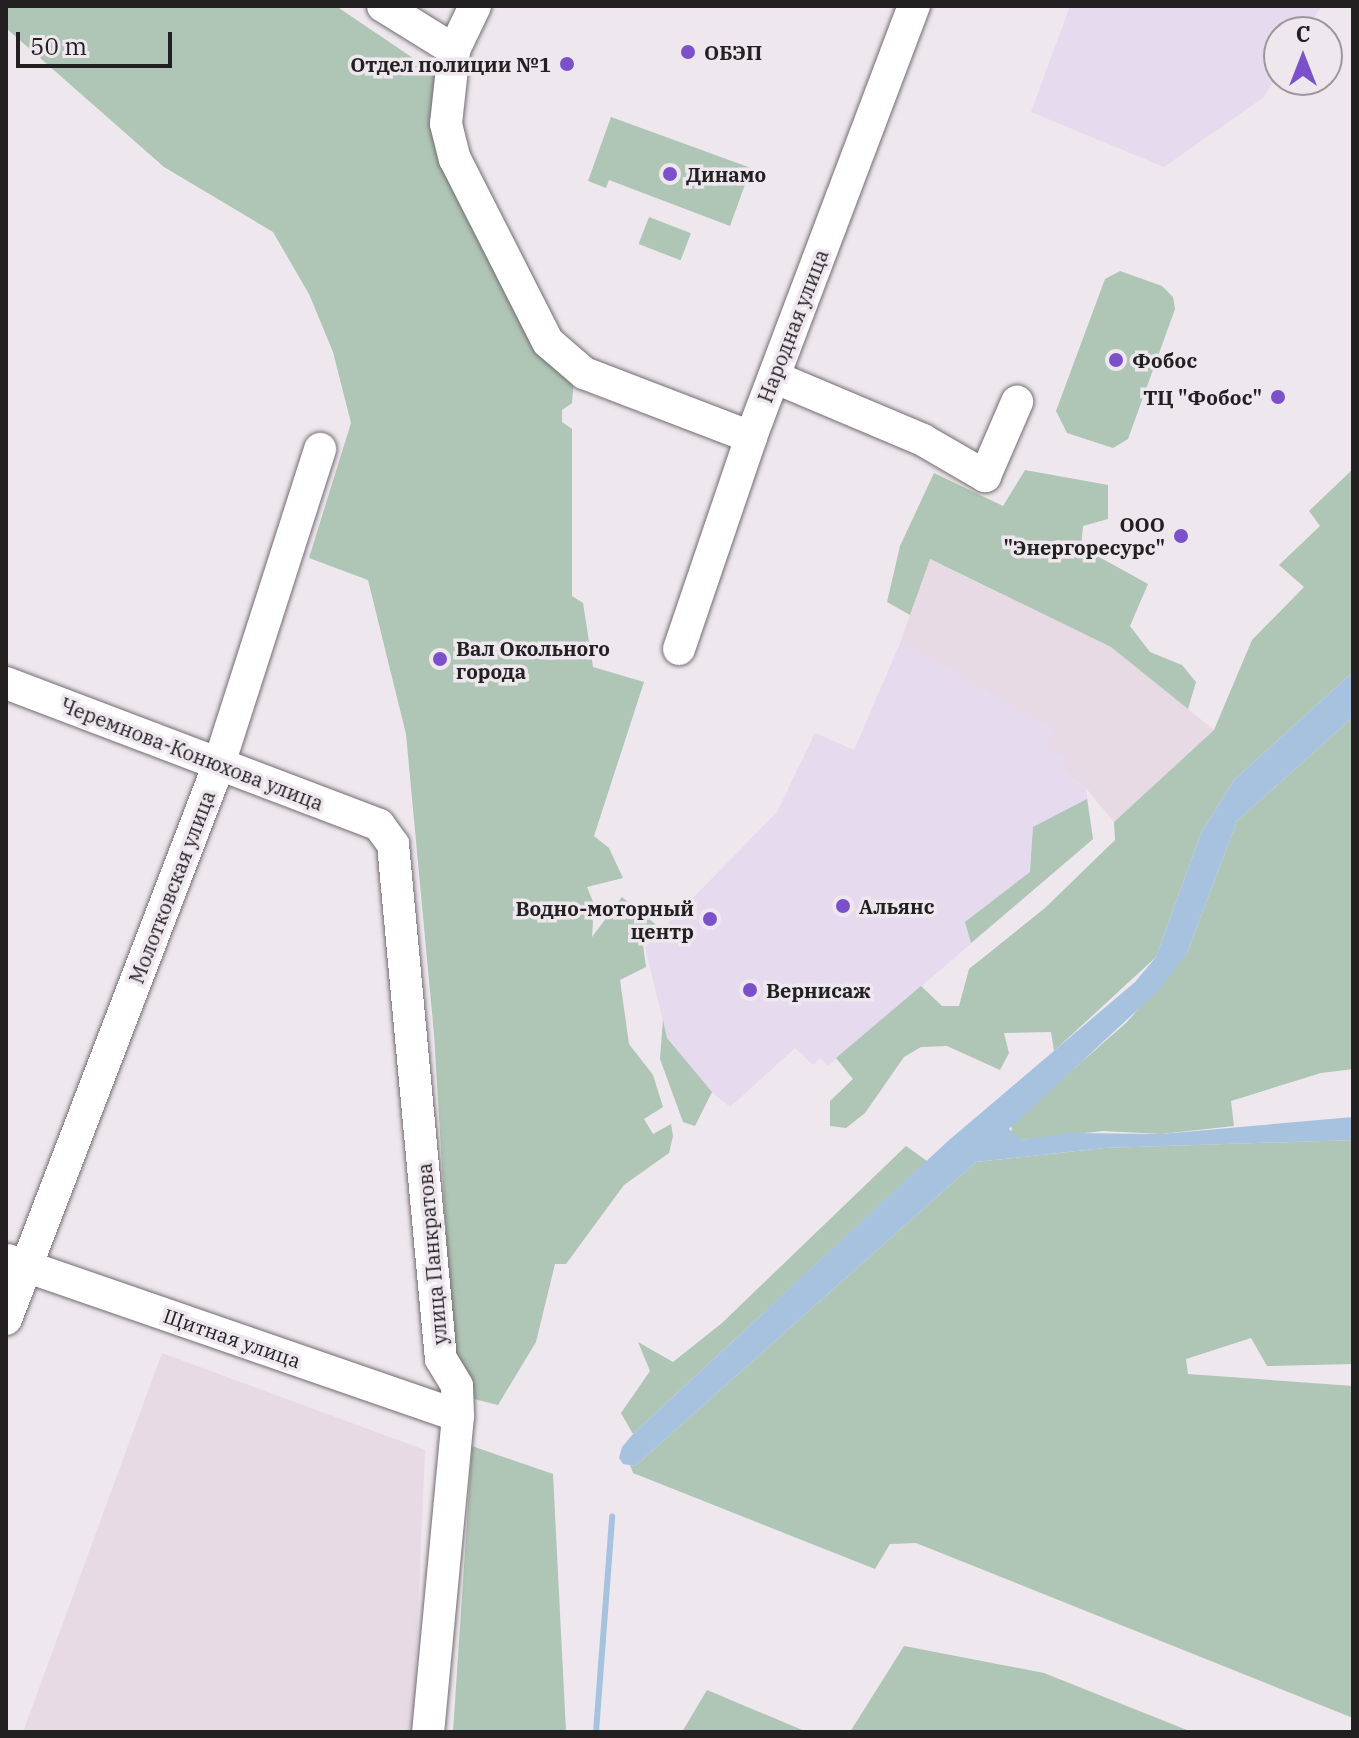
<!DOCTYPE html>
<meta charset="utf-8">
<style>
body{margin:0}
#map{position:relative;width:1359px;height:1738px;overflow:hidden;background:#eee7ed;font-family:"IBM Plex Serif",serif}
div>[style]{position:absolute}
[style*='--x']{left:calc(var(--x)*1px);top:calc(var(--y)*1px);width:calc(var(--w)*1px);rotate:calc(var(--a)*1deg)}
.commercial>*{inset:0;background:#e6daef}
.built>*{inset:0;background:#e7dae5}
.green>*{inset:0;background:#afc5b5;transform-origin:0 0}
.water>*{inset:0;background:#a6c2df}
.stream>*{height:6px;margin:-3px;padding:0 3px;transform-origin:3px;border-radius:3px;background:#a6c2df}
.roads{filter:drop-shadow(0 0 2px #726c71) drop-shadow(0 0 2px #726c71)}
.minor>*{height:32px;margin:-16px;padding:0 16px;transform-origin:16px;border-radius:16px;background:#fff}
.dots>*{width:22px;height:22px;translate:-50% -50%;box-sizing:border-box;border:4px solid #eee7ed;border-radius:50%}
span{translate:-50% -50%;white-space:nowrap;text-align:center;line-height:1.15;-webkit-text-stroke:7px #eee7ed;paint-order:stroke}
.poi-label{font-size:20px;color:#232022;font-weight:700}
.left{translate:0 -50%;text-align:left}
.right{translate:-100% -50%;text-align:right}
.street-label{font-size:20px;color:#232022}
.frame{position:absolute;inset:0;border:8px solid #232022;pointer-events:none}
.north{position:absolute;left:1263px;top:16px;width:80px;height:80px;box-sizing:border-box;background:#eee7ed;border:2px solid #9d979c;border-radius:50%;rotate:0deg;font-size:22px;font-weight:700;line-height:32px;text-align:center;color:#232022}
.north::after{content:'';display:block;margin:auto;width:28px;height:36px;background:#7a51ca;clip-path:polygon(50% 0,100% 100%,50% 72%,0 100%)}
.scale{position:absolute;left:16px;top:32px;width:156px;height:36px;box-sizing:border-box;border:4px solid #232022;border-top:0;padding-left:10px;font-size:24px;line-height:28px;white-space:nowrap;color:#232022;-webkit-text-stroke:6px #eee7ed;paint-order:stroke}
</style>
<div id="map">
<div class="commercial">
<div style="clip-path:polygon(1070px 6px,1322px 6px,1304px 32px,1279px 32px,1279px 72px,1264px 97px,1164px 167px,1031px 112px)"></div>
<div style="clip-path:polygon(901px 641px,1055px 731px,1068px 760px,1061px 770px,1086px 788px,1093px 839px,828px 1066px,820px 1058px,813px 1065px,795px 1048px,730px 1107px,702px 1084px,667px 1038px,645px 947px,777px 812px,815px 733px,854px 750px)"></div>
</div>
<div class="built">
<div style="clip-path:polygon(929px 559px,1111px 647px,1214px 730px,1114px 822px,1086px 788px,1061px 770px,1067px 760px,1046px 745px,1055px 731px,901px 641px)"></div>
<div style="clip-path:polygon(162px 1353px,425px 1450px,413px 1732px,23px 1732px)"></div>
</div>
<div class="green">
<div style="clip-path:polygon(6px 6px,336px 6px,441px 77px,537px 344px,547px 362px,574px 379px,572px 403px,562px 410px,562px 422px,572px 429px,572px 596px,583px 603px,593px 667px,644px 682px,594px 836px,609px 848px,623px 878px,587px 887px,594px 904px,592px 937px,622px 897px,659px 927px,643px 945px,646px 967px,620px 980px,629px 1044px,653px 1075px,663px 1107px,644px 1119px,653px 1134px,671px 1124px,673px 1136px,669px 1153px,624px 1185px,566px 1264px,555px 1264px,536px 1342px,498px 1405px,470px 1398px,453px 1348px,434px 1034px,406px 734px,368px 580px,309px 558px,351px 423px,333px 352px,309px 294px,273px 232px,164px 167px,6px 28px)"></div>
<div style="clip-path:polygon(611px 117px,751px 168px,730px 226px,609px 180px,606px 188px,588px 181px)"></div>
<div style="left:649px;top:217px;width:45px;height:29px;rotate:21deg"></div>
<div style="clip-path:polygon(1120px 271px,1162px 286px,1173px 297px,1175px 309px,1128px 439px,1113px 448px,1067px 433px,1056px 411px,1105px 279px)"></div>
<div style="clip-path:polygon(1353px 469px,1353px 672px,1234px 780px,1201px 833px,1156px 957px,1054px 1051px,1051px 1032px,1004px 1033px,1009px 1053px,1000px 1070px,947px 1046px,921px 1047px,904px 1057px,865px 1113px,846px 1128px,830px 1126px,830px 1101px,853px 1079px,836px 1058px,921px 986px,942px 1006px,959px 1006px,969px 969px,1045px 908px,1115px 840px,1114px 822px,1214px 730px,1252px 640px,1304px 587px,1279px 565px,1320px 526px,1309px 511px)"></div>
<div style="clip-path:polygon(1025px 470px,1108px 485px,1108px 519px,1083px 526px,1081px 547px,1148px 584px,1130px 626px,1150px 652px,1182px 665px,1196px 682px,1188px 709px,1111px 647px,930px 559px,910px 615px,887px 602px,900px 546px,934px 473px,1003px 506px)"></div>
<div style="clip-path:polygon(1353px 717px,1353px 1069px,1321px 1073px,1231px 1101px,1234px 1126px,1161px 1134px,1103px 1131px,1021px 1140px,1011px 1136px,1012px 1123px,1127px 1022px,1187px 953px,1237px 821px)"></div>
<div style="clip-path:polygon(1087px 799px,1093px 839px,971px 943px,965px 922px,1030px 872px,1033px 827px)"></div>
<div style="clip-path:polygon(663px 1020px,667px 1038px,712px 1092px,695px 1126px,683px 1122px,660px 1059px)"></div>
<div style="clip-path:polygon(1353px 1140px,1353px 1364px,1267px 1366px,1251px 1338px,1186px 1359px,1188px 1374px,1353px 1386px,1353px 1718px,916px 1543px,890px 1544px,875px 1569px,633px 1473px,630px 1465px,635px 1466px,976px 1162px,1104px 1148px)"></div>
<div style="clip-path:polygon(906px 1146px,927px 1161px,633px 1434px,621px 1413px,650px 1371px,638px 1342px,673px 1362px,722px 1323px)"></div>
<div style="clip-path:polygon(472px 1446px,553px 1474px,566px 1732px,453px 1732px)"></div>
<div style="clip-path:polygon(904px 1646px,1044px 1673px,1192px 1732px,850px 1732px)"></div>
<div style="clip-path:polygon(707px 1690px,807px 1732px,682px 1732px)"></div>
</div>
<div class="water">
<div style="clip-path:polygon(1353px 672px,1353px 717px,1237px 821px,1187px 953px,1160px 989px,1009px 1129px,1021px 1140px,1069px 1133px,1161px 1134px,1353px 1117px,1353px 1140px,1104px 1148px,976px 1162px,635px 1466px,623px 1464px,619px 1458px,622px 1447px,633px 1434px,948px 1141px,1135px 982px,1156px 957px,1201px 833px,1234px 780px)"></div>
</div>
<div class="stream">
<div style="--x:596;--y:1732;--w:216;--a:-85.7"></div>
</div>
<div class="roads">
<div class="minor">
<div style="--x:383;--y:6;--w:84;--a:31.8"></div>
<div style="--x:475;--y:6;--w:49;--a:115.5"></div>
<div style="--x:454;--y:50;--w:74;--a:96.2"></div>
<div style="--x:446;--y:124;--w:36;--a:76"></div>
<div style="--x:455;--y:159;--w:205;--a:63.1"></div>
<div style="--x:548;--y:342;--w:48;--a:40.7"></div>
<div style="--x:584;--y:373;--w:179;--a:21"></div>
<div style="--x:774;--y:377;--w:162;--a:22.9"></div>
<div style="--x:923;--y:440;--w:72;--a:30.1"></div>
<div style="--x:985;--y:476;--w:81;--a:-66.6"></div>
<div style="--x:679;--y:649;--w:224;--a:-71.2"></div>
<div style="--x:751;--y:437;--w:461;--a:-69.3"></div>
<div style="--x:6;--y:683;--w:399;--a:20.8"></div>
<div style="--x:379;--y:825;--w:24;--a:54"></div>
<div style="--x:393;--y:844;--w:517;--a:84.68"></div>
<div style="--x:441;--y:1359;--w:31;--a:59"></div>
<div style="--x:457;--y:1386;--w:30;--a:88"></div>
<div style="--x:458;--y:1416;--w:317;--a:95.4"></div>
<div style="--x:8;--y:1260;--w:476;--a:19.1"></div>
<div style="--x:6;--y:1319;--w:594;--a:-69"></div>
<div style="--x:219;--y:764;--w:331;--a:-72.2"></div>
</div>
</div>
<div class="dots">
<div style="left:688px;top:52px;background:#7a51ca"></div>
<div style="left:567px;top:64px;background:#7a51ca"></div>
<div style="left:670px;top:174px;background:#7a51ca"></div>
<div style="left:1116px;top:360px;background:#7a51ca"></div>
<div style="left:1278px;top:397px;background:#7a51ca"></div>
<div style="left:1181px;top:536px;background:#7a51ca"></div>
<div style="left:440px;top:659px;background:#7a51ca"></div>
<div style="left:843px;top:906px;background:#7a51ca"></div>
<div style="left:710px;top:919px;background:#7a51ca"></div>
<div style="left:750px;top:990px;background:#7a51ca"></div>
</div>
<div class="poi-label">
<span class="left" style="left:704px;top:52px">ОБЭП</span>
<span class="right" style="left:551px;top:64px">Отдел полиции №1</span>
<span class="left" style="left:686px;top:174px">Динамо</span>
<span class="left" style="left:1132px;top:360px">Фобос</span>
<span class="right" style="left:1262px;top:397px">ТЦ "Фобос"</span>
<span class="right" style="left:1165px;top:536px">ООО<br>"Энергоресурс"</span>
<span class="left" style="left:456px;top:660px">Вал Окольного<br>города</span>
<span class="left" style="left:859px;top:906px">Альянс</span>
<span class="right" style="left:694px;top:920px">Водно-моторный<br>центр</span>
<span class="left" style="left:766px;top:990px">Вернисаж</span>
</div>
<div class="street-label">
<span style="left:793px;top:326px;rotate:-69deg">Народная улица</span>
<span style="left:192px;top:754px;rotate:21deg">Черемнова-Конюхова улица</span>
<span style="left:172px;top:887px;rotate:-69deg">Молотковская улица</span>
<span style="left:432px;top:1254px;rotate:-95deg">улица Панкратова</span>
<span style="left:232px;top:1338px;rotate:19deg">Щитная улица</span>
</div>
<div class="frame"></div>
<div class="north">С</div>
<div class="scale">50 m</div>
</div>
